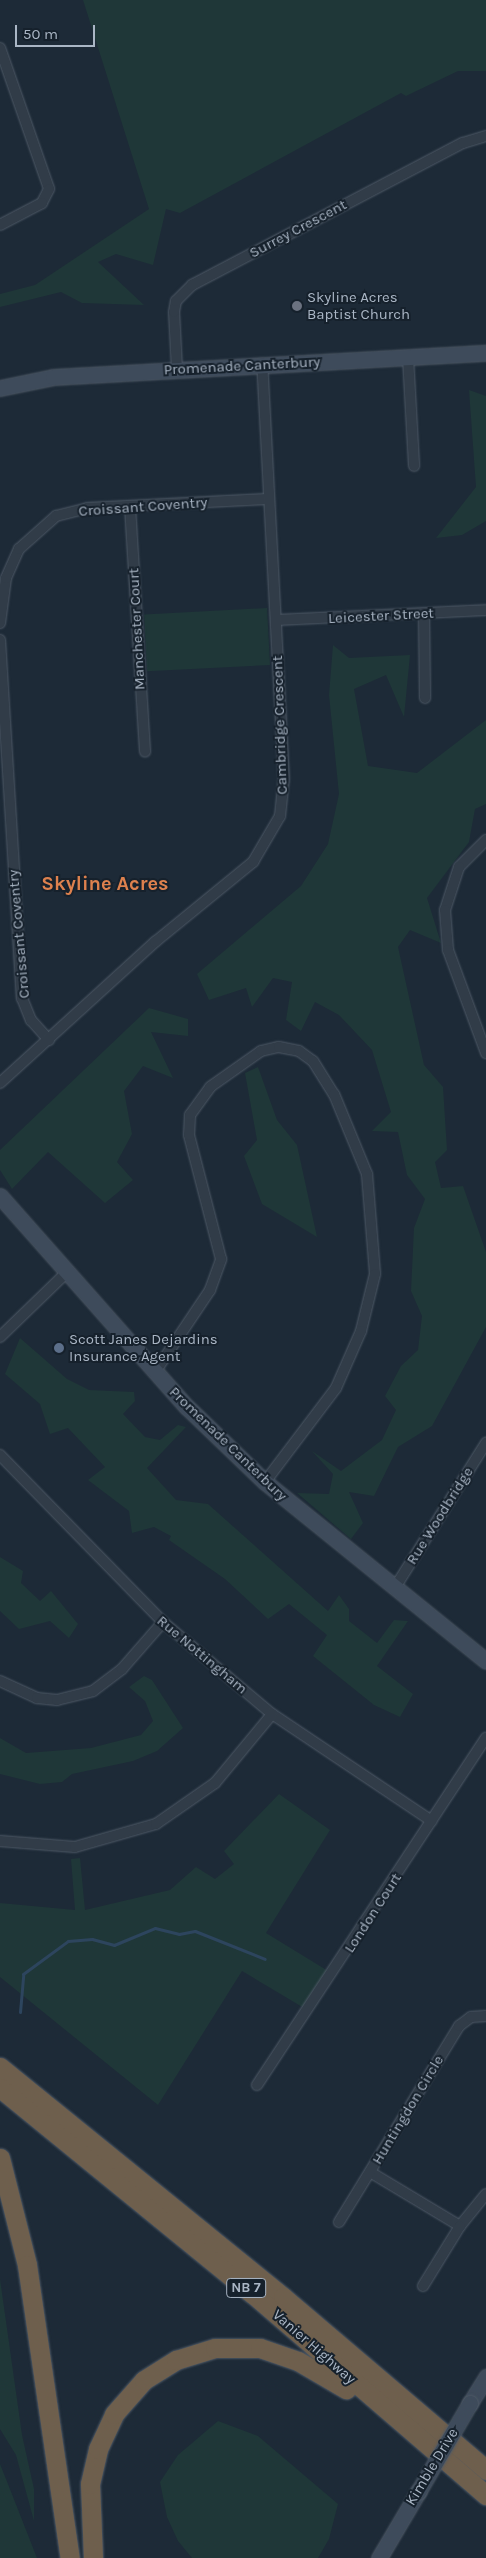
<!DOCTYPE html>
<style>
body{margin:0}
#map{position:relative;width:486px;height:2558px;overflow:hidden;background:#1d2a37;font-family:Karla,sans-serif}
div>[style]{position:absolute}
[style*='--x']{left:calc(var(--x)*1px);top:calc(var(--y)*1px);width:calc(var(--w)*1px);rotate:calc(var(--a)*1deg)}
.green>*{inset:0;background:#1f3738;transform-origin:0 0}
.stream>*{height:3px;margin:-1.5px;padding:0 1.5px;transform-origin:1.5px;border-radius:1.5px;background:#2d455e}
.roads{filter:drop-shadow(0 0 1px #4e5966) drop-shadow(0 0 1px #4e5966)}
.street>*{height:10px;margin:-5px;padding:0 5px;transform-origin:5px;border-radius:5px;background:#313c48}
.secondary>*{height:15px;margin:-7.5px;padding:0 7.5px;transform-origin:7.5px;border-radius:7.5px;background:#3e4b5b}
.highway>*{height:19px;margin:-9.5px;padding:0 9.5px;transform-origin:9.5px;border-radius:9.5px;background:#6e5f4d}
.bridges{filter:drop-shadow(0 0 1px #4e5966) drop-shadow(0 0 1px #4e5966)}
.secondary-bridge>*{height:15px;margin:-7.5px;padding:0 7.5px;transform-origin:7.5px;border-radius:7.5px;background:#3e4b5b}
.dots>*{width:14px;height:14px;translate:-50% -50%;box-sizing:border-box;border:2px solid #16212c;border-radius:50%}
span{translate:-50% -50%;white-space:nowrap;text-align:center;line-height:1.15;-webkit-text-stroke:4px #16212c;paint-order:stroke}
.shield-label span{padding:1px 4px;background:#16212c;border:1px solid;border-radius:4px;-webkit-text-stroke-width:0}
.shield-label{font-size:14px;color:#aab6c5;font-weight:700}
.street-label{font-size:15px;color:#aab6c5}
.poi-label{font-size:15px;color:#aab6c5}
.left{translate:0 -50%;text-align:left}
.district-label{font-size:20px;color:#dd814e;font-weight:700}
.scale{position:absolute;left:15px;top:25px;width:80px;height:22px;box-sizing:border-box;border:2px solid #aab6c5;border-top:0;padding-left:6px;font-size:15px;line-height:18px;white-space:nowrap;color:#aab6c5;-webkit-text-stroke:4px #16212c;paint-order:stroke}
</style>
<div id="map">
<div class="green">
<div style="clip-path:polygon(83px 0,486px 0,486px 71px,458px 71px,406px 96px,401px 93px,180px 213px,166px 209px,153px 265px,116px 254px,98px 262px,144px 305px,82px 303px,61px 292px,0 307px,0 294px,35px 285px,149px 209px)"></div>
<div style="clip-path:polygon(469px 390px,486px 396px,486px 521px,462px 535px,436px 538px,476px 487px)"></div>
<div style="left:267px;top:608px;width:57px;height:123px;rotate:87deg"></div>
<div style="clip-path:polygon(333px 645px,349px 658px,410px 655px,404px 717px,386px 675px,354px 689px,368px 766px,417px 773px,486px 720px,486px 804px,475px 809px,469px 842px,427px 898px,441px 943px,410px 930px,398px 947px,424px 1065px,443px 1087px,447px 1150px,435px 1162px,441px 1188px,463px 1186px,486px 1252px,486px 1327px,432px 1426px,398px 1447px,374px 1496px,349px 1492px,363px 1523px,351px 1539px,297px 1493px,329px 1494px,333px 1474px,312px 1451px,341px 1471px,382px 1440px,396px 1410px,385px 1396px,401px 1366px,418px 1350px,422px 1316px,411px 1291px,414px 1228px,425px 1199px,407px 1175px,398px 1132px,372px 1131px,391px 1112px,372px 1050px,339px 1015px,315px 1002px,301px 1031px,286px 1020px,292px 982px,273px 978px,252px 1007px,246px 988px,209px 1000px,197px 974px,301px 886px,328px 844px,339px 794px,329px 695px)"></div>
<div style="clip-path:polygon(149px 1008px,188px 1019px,188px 1036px,151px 1032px,173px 1078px,143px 1066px,124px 1091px,132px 1134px,117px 1162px,133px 1180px,105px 1203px,48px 1152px,12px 1189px,0 1170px,0 1150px)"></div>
<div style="clip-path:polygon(258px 1067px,277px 1120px,297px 1145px,317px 1237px,262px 1204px,244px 1156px,257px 1140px,245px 1073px)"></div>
<div style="clip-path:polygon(20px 1338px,67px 1379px,89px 1390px,134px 1392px,135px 1401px,123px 1414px,145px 1437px,160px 1440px,178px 1425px,186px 1427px,147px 1468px,176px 1500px,208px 1504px,328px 1611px,339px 1595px,349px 1609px,349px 1621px,377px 1643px,394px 1620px,408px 1621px,377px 1666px,413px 1694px,400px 1717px,374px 1705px,313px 1656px,327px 1635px,289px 1604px,268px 1619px,225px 1579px,169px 1540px,171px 1536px,154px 1527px,132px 1533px,129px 1511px,88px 1480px,105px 1467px,68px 1428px,50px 1434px,40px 1404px,5px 1374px)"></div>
<div style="clip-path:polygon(0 1557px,23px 1571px,21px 1583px,40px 1601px,51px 1591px,78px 1624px,69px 1638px,50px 1621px,19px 1629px,0 1611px)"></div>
<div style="clip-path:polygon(144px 1676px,152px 1680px,183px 1728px,157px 1751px,133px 1761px,72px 1774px,62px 1782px,40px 1784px,0 1774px,0 1738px,26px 1753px,91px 1748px,141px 1735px,153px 1721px,145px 1701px,129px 1687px)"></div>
<div style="clip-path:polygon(279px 1794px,330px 1830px,266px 1933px,333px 1974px,309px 2011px,242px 1971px,158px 2105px,0 1977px,0 1903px,75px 1910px,71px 1859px,80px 1858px,85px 1910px,170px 1890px,196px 1867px,215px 1879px,234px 1864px,224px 1851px)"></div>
<div style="clip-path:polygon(0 2279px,22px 2435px,34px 2489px,34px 2521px,16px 2455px,0 2429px)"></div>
<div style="clip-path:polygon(218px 2421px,258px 2436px,338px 2504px,329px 2539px,318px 2558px,192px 2558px,178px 2541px,167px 2517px,160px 2482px,178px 2455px)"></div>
<div style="clip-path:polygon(0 2464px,6px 2479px,37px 2558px,0 2558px)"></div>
</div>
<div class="stream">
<div style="--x:20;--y:2012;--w:38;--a:-85"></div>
<div style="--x:23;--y:1974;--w:56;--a:-36.3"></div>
<div style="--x:68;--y:1941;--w:24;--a:-5"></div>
<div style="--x:92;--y:1939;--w:23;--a:15"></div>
<div style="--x:114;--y:1945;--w:44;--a:-22.5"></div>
<div style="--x:155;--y:1928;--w:25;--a:14"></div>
<div style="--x:179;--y:1934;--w:16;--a:-11"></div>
<div style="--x:195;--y:1931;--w:75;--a:21.8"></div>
</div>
<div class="roads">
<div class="street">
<div style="--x:0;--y:48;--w:149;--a:70.8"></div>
<div style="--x:49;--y:189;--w:16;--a:117"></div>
<div style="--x:42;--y:203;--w:47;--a:152.4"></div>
<div style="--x:408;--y:357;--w:109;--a:86.8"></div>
<div style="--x:177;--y:369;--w:57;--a:-93"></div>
<div style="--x:174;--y:312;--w:11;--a:-80"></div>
<div style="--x:176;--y:301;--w:23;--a:-45"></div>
<div style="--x:192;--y:285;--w:306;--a:-27.7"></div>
<div style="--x:463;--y:143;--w:24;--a:-17"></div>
<div style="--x:130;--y:506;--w:246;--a:86.5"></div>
<div style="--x:424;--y:613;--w:85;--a:89.3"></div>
<div style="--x:276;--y:620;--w:210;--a:-2.7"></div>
<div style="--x:0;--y:623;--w:45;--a:-82.4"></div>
<div style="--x:6;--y:578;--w:32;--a:-66"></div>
<div style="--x:19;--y:549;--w:50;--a:-41.7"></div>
<div style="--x:56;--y:516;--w:32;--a:-14"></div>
<div style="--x:87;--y:508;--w:180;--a:-2.9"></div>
<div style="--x:0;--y:640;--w:359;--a:86.5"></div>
<div style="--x:22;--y:998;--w:24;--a:68"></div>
<div style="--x:31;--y:1020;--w:27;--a:48"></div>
<div style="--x:486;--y:840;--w:38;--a:135"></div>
<div style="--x:459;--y:867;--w:45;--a:108"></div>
<div style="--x:445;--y:910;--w:40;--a:85.7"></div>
<div style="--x:448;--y:950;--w:110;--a:69.7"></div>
<div style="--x:0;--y:1083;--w:210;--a:-42.3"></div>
<div style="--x:155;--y:942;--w:127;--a:-39.2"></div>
<div style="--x:253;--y:862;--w:53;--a:-59.6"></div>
<div style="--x:280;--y:816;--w:37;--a:-84"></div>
<div style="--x:284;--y:779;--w:416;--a:-93"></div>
<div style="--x:0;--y:1337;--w:93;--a:-44.1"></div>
<div style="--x:155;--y:1372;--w:99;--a:-56.1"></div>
<div style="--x:210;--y:1290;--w:33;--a:-70"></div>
<div style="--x:221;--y:1259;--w:128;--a:-104.5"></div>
<div style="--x:189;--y:1135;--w:20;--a:-87"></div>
<div style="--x:190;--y:1115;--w:34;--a:-54"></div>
<div style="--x:210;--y:1087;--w:62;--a:-35.2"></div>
<div style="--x:261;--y:1051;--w:18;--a:-13"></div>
<div style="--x:279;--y:1047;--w:20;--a:11"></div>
<div style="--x:299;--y:1051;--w:17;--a:36"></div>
<div style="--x:313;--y:1061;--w:39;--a:58"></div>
<div style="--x:334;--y:1094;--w:87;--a:67.6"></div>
<div style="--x:367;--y:1174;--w:100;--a:85.4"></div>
<div style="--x:375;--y:1274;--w:59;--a:103.8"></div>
<div style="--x:361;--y:1331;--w:62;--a:113.7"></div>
<div style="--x:336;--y:1388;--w:118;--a:127.1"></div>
<div style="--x:0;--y:1455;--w:233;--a:45.7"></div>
<div style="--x:163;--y:1622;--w:143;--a:40.2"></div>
<div style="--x:272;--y:1714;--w:192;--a:33.8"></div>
<div style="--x:394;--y:1589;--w:173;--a:-57.8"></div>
<div style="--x:0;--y:1681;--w:41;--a:24.7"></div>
<div style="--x:37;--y:1698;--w:20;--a:6"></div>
<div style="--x:57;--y:1700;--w:37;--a:-14"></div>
<div style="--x:93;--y:1691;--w:36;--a:-37"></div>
<div style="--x:122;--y:1669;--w:62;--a:-48.9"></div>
<div style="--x:0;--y:1841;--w:75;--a:4.6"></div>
<div style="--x:75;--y:1847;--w:84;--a:-15.9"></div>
<div style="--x:156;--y:1824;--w:72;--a:-34.8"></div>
<div style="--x:215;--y:1783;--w:89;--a:-50.4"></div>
<div style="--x:257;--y:2085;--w:416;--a:-56.6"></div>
<div style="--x:370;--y:2172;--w:105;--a:31"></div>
<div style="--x:460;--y:2226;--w:41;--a:-50.9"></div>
<div style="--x:339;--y:2222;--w:230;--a:-58.5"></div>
<div style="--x:459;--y:2026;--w:15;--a:-37"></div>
<div style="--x:471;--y:2017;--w:15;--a:-4"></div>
<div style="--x:423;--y:2286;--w:70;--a:-58.3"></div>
</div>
<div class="secondary">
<div style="--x:0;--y:388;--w:54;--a:-11.7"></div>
<div style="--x:53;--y:377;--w:434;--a:-3.2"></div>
<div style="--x:0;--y:1196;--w:282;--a:48.5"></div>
<div style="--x:187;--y:1407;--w:108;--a:43.9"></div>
<div style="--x:265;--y:1482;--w:284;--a:39"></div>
<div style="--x:470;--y:2403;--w:31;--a:-58"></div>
<div style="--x:379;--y:2558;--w:77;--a:-59.4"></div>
</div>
<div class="highway">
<div style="--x:0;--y:2067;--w:365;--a:39.1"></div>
<div style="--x:283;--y:2297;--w:267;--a:40.4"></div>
<div style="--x:0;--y:2088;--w:326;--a:39.2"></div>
<div style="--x:253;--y:2294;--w:308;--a:40.8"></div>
<div style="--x:0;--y:2158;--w:110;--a:75.8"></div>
<div style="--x:27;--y:2265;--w:296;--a:81.7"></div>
<div style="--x:93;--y:2558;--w:74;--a:-92.3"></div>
<div style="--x:90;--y:2484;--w:36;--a:-77"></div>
<div style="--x:98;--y:2449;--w:38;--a:-65"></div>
<div style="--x:114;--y:2414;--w:45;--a:-48.6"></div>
<div style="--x:144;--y:2380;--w:38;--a:-32"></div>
<div style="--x:176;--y:2360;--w:41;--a:-17.1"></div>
<div style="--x:215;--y:2348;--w:45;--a:0"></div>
<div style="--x:260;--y:2348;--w:40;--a:18.9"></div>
<div style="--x:298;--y:2361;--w:56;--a:30.3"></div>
</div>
</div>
<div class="bridges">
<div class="secondary-bridge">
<div style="--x:418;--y:2492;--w:103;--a:-59.7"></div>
</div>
</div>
<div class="dots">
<div style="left:297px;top:306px;background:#6b7280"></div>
<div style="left:59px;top:1348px;background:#5c6f8a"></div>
</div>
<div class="shield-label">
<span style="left:246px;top:2288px">NB 7</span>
</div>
<div class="street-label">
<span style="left:298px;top:229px;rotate:-28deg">Surrey Crescent</span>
<span style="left:242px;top:366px;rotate:-3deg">Promenade Canterbury</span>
<span style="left:143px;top:507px;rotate:-4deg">Croissant Coventry</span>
<span style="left:381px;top:616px;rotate:-3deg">Leicester Street</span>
<span style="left:137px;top:629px;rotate:-93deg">Manchester Court</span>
<span style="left:280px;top:725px;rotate:-92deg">Cambridge Crescent</span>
<span style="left:19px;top:934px;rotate:-95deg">Croissant Coventry</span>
<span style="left:228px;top:1444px;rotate:44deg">Promenade Canterbury</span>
<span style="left:440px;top:1516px;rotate:-58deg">Rue Woodbridge</span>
<span style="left:202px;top:1655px;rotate:40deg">Rue Nottingham</span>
<span style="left:373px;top:1913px;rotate:-57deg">London Court</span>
<span style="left:408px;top:2110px;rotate:-59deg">Huntingdon Circle</span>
<span style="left:314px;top:2347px;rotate:41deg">Vanier Highway</span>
<span style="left:432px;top:2467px;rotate:-59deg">Kimble Drive</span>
</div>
<div class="poi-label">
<span class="left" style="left:307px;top:306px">Skyline Acres<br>Baptist Church</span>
<span class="left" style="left:69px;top:1348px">Scott Janes Dejardins<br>Insurance Agent</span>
</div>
<div class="district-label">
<span style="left:105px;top:883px">Skyline Acres</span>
</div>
<div class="scale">50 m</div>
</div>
